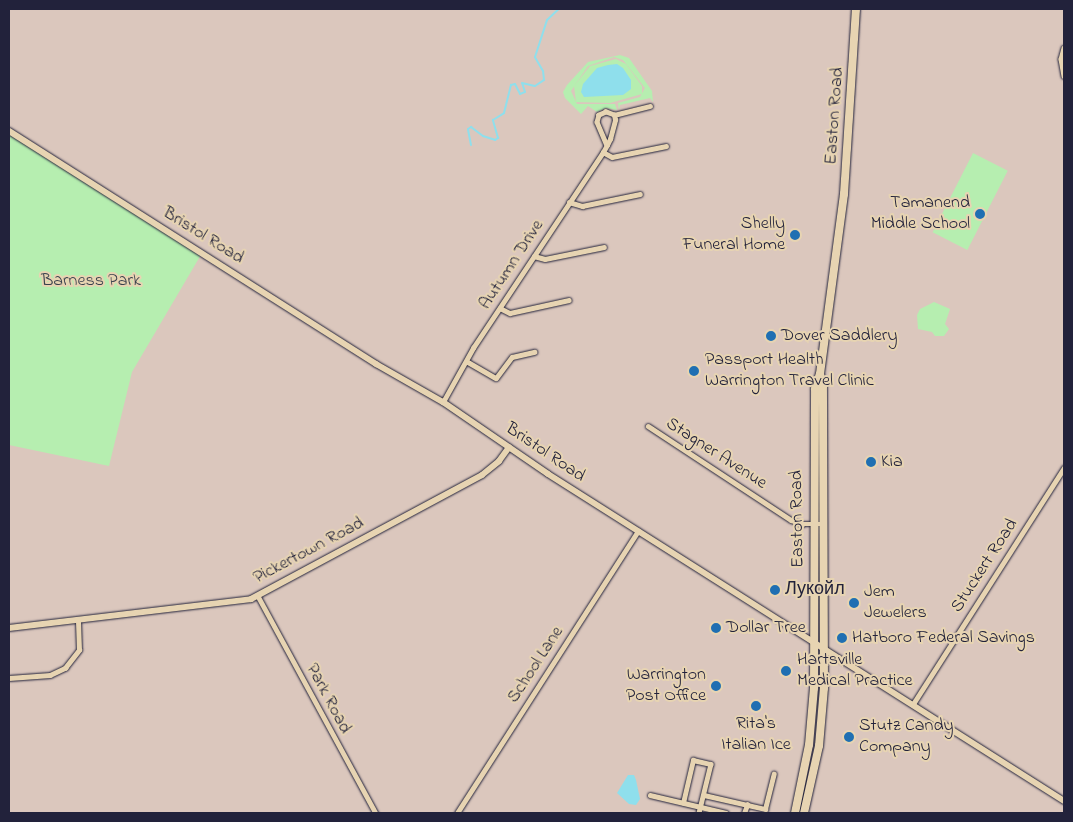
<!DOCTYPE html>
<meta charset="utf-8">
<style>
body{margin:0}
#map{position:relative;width:1073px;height:822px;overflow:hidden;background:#dbc7bd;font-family:"Indie Flower",sans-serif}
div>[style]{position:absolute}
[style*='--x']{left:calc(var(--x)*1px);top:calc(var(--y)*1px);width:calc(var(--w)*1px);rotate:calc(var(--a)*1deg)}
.green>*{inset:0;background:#b6eeb0;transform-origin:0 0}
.water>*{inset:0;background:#8fdfec}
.stream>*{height:2px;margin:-1px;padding:0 1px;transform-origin:1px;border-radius:1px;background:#8fdfec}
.roads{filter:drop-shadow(0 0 1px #22223b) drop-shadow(0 0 1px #22223b)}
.street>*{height:4.5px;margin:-2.25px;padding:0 2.25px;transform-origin:2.25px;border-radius:2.25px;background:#e7d4b2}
.secondary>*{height:6px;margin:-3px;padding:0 3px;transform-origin:3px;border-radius:3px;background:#e7d4b2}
.highway>*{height:8px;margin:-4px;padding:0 4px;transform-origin:4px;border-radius:4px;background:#e7d4b2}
.dots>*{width:14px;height:14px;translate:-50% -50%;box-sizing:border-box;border:2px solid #e7d4b2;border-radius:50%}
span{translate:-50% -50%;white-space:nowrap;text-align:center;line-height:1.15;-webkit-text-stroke:4px #e7d4b2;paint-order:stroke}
.street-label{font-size:18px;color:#22223b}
.poi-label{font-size:18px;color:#22223b}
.right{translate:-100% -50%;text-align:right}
.left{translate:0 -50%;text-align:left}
.park-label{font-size:18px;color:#38414d}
.frame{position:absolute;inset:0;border:10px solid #22223b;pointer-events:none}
</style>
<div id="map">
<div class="green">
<div style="clip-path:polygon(620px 55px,629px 58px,652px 91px,653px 102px,650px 98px,620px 105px,619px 110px,618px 103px,640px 97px,645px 88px,623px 60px,614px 57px,588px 66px,571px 91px,577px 104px,615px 104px,617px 110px,606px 108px,597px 112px,588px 106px,581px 114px,565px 98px,563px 92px,567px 85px,588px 62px)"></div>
<div style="clip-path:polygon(616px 59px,626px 64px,642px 86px,642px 94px,610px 103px,576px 102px,574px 86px,590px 66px)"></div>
<div style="clip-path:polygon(9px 131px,202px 253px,132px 372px,109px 466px,9px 445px)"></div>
<div style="left:973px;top:153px;width:39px;height:89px;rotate:27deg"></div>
<div style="clip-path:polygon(934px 302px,950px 309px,945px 324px,949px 329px,944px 336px,935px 336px,932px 332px,918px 329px,917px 315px,920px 309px)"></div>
</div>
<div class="water">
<div style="clip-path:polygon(608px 65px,617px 64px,623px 68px,631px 80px,631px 89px,623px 95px,584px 97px,581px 92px,583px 84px,597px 68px)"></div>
<div style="clip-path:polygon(628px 775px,634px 775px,636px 780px,640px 799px,636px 805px,629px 804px,617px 793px)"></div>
</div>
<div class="stream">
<div style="--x:471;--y:145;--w:16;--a:-101"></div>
<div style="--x:468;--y:129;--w:4;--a:-34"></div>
<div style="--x:471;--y:127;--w:15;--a:37"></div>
<div style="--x:483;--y:136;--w:13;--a:18"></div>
<div style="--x:495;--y:140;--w:4;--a:-34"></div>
<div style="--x:498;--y:138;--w:19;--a:-106"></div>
<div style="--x:493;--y:120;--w:13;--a:-32"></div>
<div style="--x:504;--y:113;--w:29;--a:-76"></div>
<div style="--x:511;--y:85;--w:4;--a:-14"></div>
<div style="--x:515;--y:84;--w:11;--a:63"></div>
<div style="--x:520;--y:94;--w:5;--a:-22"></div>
<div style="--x:525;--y:92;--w:9;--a:-108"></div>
<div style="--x:522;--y:83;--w:13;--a:13"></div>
<div style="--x:535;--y:86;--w:11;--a:-34"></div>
<div style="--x:544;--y:80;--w:9;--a:-96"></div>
<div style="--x:543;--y:71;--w:16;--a:-120"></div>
<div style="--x:535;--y:57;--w:39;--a:-72"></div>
<div style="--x:547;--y:20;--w:16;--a:-43"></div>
</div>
<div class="roads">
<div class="street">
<div style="--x:1064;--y:48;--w:11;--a:105"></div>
<div style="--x:1061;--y:59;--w:17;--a:80"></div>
<div style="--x:614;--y:115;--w:37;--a:-14"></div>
<div style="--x:603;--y:152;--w:10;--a:29"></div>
<div style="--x:612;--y:157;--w:55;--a:-11.5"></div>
<div style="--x:569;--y:202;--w:14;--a:17"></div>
<div style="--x:582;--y:206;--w:59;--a:-11.7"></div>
<div style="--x:534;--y:256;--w:11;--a:15"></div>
<div style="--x:545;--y:259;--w:60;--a:-11.5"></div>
<div style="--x:500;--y:308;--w:11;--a:27"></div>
<div style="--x:510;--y:313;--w:60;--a:-12.4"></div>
<div style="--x:468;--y:362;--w:32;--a:30"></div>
<div style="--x:496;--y:378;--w:26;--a:-53"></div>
<div style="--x:512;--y:357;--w:23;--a:-13"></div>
<div style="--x:443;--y:402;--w:62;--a:-60.9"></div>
<div style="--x:473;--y:348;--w:235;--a:-56.4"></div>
<div style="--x:603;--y:152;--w:8;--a:-60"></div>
<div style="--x:607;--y:145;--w:7;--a:-63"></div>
<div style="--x:610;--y:139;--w:20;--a:-75"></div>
<div style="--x:615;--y:120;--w:5;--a:-101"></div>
<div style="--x:614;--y:115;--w:9;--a:-159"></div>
<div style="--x:606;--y:112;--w:8;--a:157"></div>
<div style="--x:599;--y:115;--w:7;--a:106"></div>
<div style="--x:597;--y:122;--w:25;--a:67"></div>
<div style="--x:648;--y:426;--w:171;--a:33.3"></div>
<div style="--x:791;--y:520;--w:12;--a:20"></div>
<div style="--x:802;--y:524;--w:22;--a:0"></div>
<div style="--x:258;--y:596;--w:247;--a:61.5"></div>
<div style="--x:9;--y:678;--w:41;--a:-4.2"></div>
<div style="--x:50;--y:675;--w:17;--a:-25"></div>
<div style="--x:65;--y:668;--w:23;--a:-52"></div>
<div style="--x:79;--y:650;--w:29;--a:-92"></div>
<div style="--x:913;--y:704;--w:280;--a:-57.4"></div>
<div style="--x:650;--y:795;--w:78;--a:13.3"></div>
<div style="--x:704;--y:795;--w:63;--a:12.9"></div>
<div style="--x:765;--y:809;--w:36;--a:-76"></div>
<div style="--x:683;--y:803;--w:44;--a:-76.9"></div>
<div style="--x:693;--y:760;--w:18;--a:13"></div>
<div style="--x:711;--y:764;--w:50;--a:103.8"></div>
<div style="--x:457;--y:813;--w:335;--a:-57.3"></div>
<div style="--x:744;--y:813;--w:9;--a:-69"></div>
</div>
<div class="secondary">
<div style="--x:9;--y:131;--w:435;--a:32.4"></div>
<div style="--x:376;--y:364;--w:77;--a:29.6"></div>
<div style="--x:443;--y:402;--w:127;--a:34.4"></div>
<div style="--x:548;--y:474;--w:611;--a:32.36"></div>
<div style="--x:9;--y:628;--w:244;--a:-6.8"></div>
<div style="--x:251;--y:599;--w:262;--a:-28.2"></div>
<div style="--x:482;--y:475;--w:22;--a:-39"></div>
<div style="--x:499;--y:461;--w:17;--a:-54"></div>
</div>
<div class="highway">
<div style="--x:795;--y:813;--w:69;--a:-78.4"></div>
<div style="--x:809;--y:745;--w:57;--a:-85"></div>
<div style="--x:814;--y:688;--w:299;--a:-89.8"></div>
<div style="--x:815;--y:389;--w:16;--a:-72"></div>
<div style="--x:820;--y:374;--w:182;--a:-82.4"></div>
<div style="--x:844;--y:194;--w:185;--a:-86.3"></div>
<div style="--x:804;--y:813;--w:69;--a:-77.4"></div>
<div style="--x:819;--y:746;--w:58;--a:-85.1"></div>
<div style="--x:824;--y:688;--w:302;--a:-90.2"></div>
<div style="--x:823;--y:386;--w:12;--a:-104"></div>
</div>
</div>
<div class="dots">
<div style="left:980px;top:214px;background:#1f6fb2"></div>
<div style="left:795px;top:235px;background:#1f6fb2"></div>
<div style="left:771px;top:336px;background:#1f6fb2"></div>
<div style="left:694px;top:371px;background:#1f6fb2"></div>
<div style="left:871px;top:462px;background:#1f6fb2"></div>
<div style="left:775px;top:590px;background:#1f6fb2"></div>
<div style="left:854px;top:603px;background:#1f6fb2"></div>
<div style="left:716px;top:628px;background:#1f6fb2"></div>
<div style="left:842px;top:638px;background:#1f6fb2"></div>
<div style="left:786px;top:671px;background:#1f6fb2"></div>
<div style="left:716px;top:686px;background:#1f6fb2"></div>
<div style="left:756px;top:706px;background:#1f6fb2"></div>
<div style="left:849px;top:737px;background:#1f6fb2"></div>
</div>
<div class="street-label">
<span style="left:835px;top:116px;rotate:-86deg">Easton Road</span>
<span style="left:203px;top:236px;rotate:32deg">Bristol Road</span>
<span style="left:512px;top:265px;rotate:-57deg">Autumn Drive</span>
<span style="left:545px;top:453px;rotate:34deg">Bristol Road</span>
<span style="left:716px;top:454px;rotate:33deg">Stagner Avenue</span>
<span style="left:798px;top:519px;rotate:-91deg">Easton Road</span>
<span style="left:309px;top:551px;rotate:-28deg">Pickertown Road</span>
<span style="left:985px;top:566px;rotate:-57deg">Stuckert Road</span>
<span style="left:536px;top:665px;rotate:-57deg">School Lane</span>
<span style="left:328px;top:699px;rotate:62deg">Park Road</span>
</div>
<div class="poi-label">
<span class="right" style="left:970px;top:214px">Tamanend<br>Middle School</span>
<span class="right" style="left:785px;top:235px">Shelly<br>Funeral Home</span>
<span class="left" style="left:781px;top:336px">Dover Saddlery</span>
<span class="left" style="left:705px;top:371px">Passport Health<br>Warrington Travel Clinic</span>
<span class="left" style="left:881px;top:462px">Kia</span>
<span class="left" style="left:785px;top:590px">Лукойл</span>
<span class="left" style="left:864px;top:603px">Jem<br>Jewelers</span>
<span class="left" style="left:726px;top:628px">Dollar Tree</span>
<span class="left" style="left:852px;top:638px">Hatboro Federal Savings</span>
<span class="left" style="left:797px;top:671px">Hartsville<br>Medical Practice</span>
<span class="right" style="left:706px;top:686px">Warrington<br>Post Office</span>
<span style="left:756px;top:735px">Rita's<br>Italian Ice</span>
<span class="left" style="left:859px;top:737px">Stutz Candy<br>Company</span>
</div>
<div class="park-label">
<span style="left:91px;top:281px">Barness Park</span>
</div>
<div class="frame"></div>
</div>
